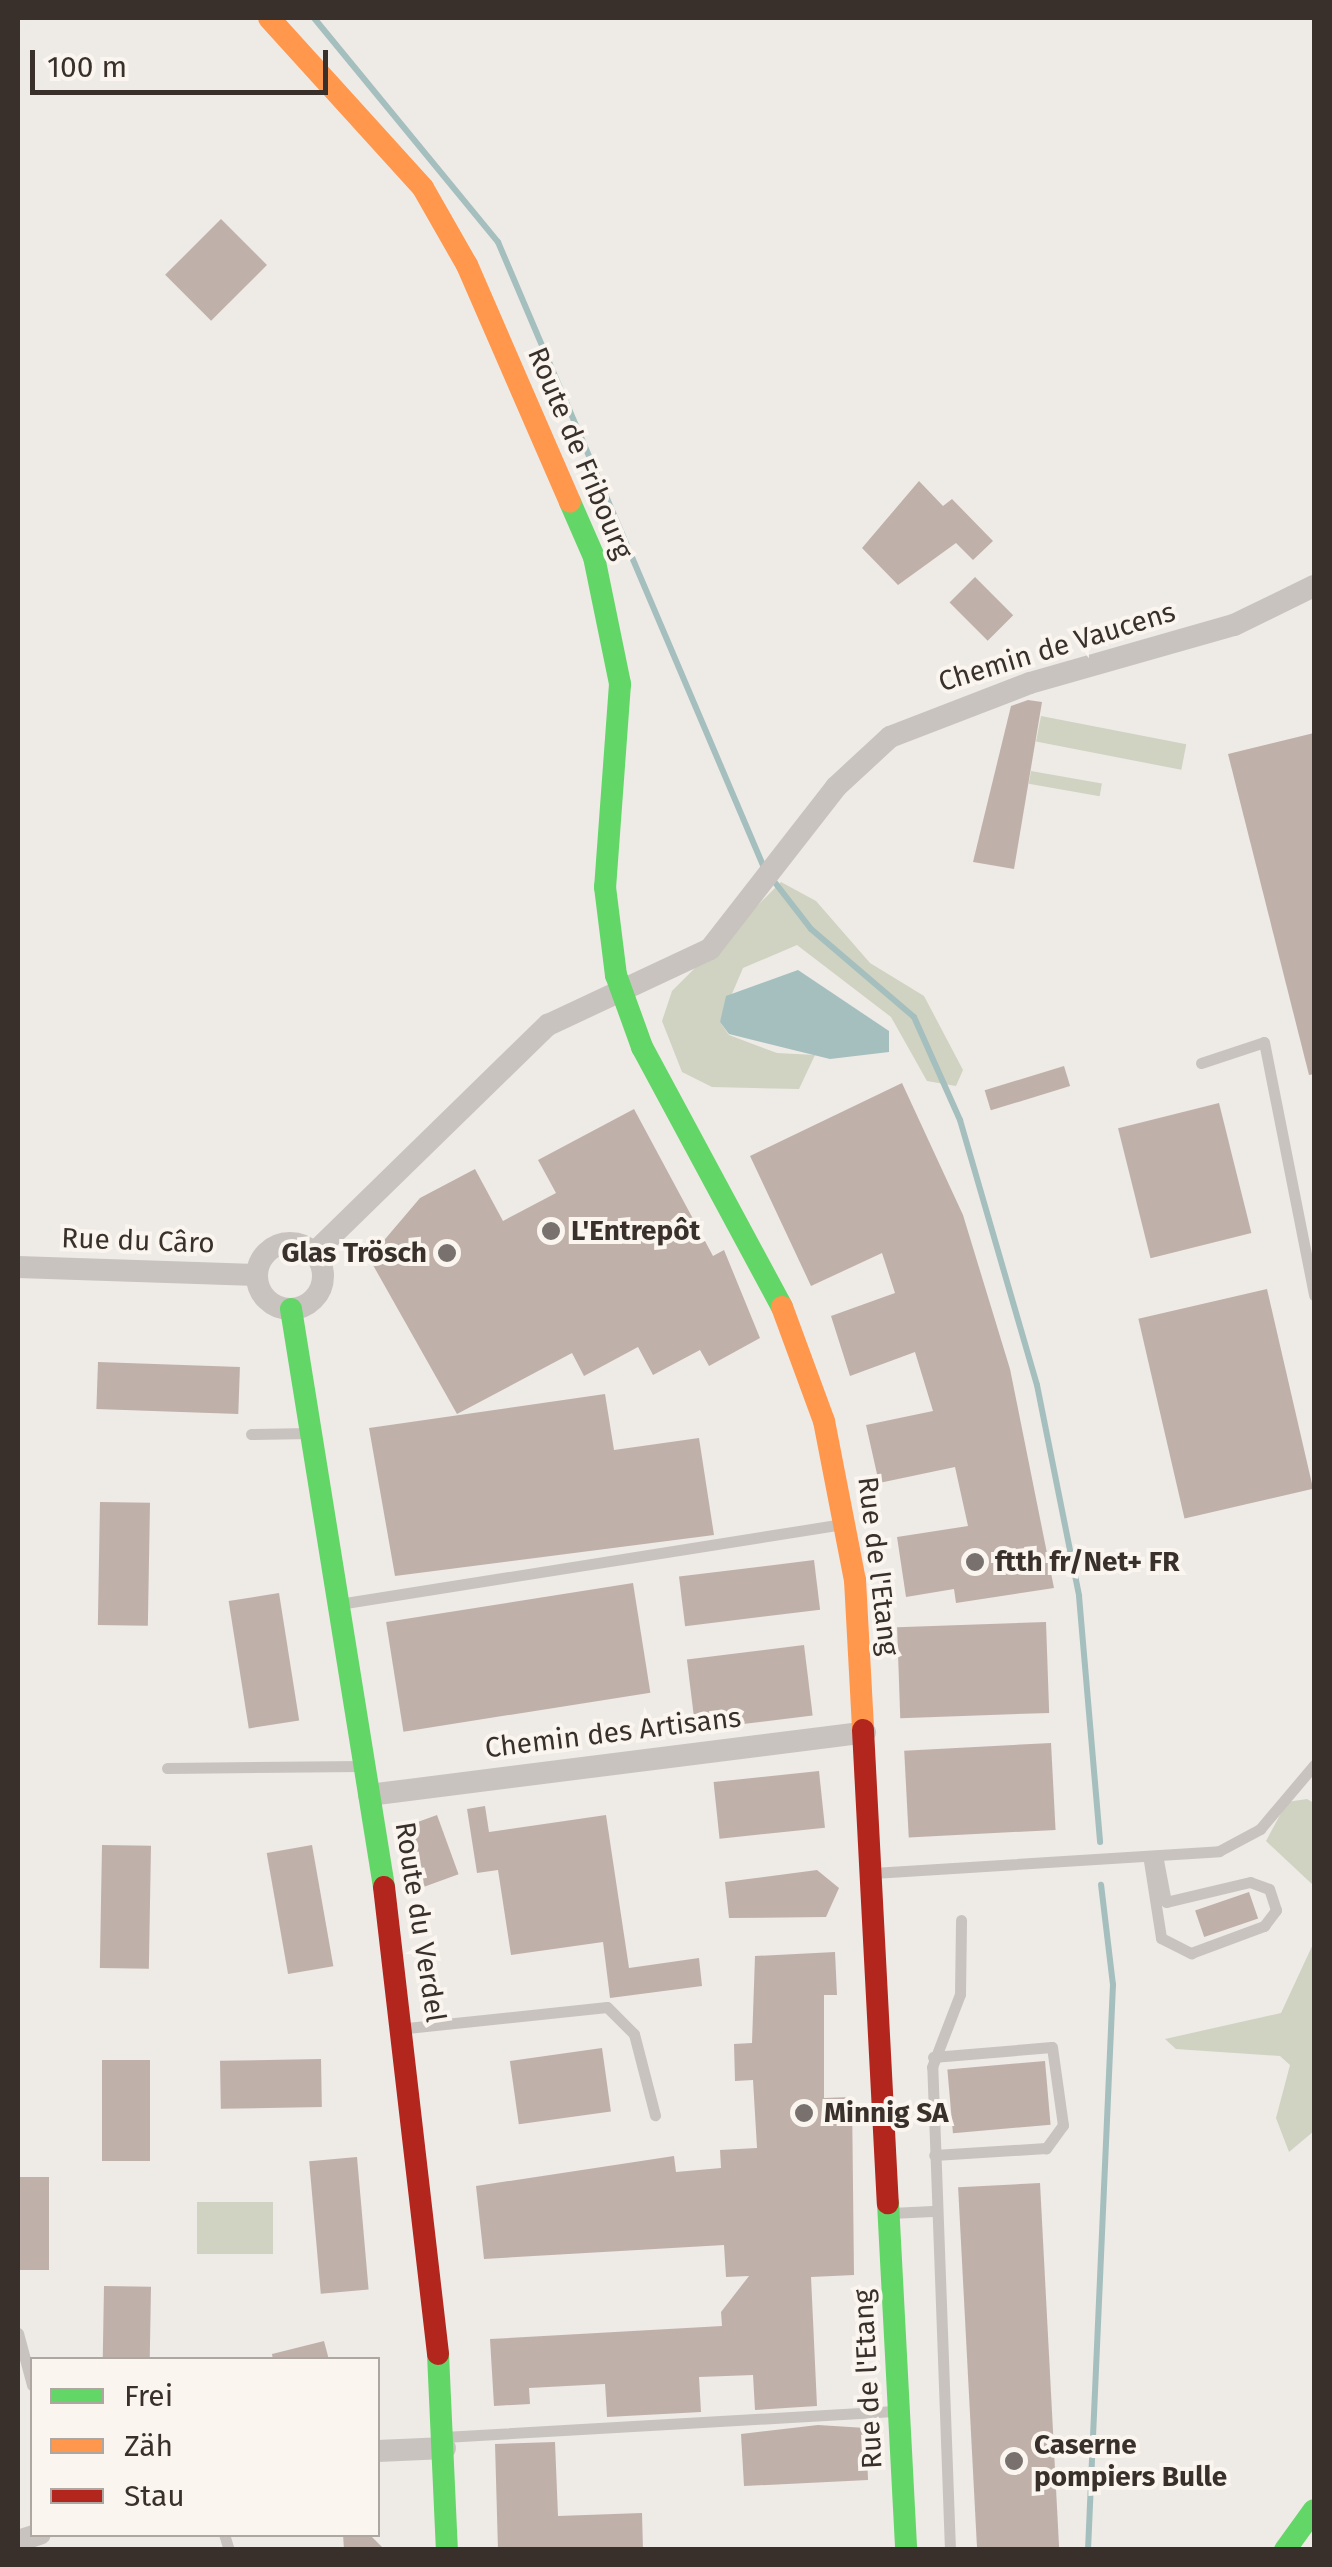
<!DOCTYPE html>
<meta charset="utf-8">
<style>
body{margin:0}
#map{position:relative;width:1332px;height:2567px;overflow:hidden;background:#eeeae6;font-family:"Fira Sans",sans-serif}
div>[style]{position:absolute}
[style*='--x']{left:calc(var(--x)*1px);top:calc(var(--y)*1px);width:calc(var(--w)*1px);rotate:calc(var(--a)*1deg)}
.green>*{inset:0;background:#d0d3c1;transform-origin:0 0}
.water>*{inset:0;background:#a4bfbe}
.stream>*{height:6px;margin:-3px;padding:0 3px;transform-origin:3px;border-radius:3px;background:#a4bfbe}
.building>*{inset:0;background:#c0b0aa;transform-origin:0 0}
.lane>*{height:11px;margin:-5.5px;padding:0 5.5px;transform-origin:5.5px;border-radius:5.5px;background:#c8c3bf}
.street>*{height:22px;margin:-11px;padding:0 11px;transform-origin:11px;border-radius:11px;background:#c8c3bf}
.street>.ring{margin:-11px;padding:0;box-sizing:content-box;background:none;border:22px solid #c8c3bf;border-radius:50%}
.fast>*{height:22px;margin:-11px;padding:0 11px;transform-origin:11px;border-radius:11px;background:#63d668}
.slow>*{height:22px;margin:-11px;padding:0 11px;transform-origin:11px;border-radius:11px;background:#ff974d}
.jam>*{height:22px;margin:-11px;padding:0 11px;transform-origin:11px;border-radius:11px;background:#b3261e}
.dots>*{width:28px;height:28px;translate:-50% -50%;box-sizing:border-box;border:5px solid #faf5ef;border-radius:50%}
span{translate:-50% -50%;white-space:nowrap;text-align:center;line-height:1.15;-webkit-text-stroke:8px #faf5ef;paint-order:stroke}
.street-label{font-size:28px;color:#39302c}
.poi-label{font-size:28px;color:#39302c;font-weight:700}
.left{translate:0 -50%;text-align:left}
.right{translate:-100% -50%;text-align:right}
.frame{position:absolute;inset:0;border:20px solid #39302c;pointer-events:none}
.legend{position:absolute;left:30px;top:2357px;width:350px;height:180px;box-sizing:border-box;background:#faf5ef;border:2px solid #ada6a1;margin:0;padding:12px 18px;list-style:none;font-size:30px;color:#39302c}
.legend li{display:flex;align-items:center;gap:20px;height:50px}
.legend b{width:50px;border:2px solid #ada6a1}
.scale{position:absolute;left:30px;top:50px;width:298px;height:45px;box-sizing:border-box;border:5px solid #39302c;border-top:0;padding-left:12px;font-size:30px;line-height:35px;white-space:nowrap;color:#39302c;-webkit-text-stroke:8px #faf5ef;paint-order:stroke}
</style>
<div id="map">
<div class="green">
<div style="left:1041px;top:716px;width:148px;height:26px;rotate:11deg"></div>
<div style="left:1031px;top:771px;width:72px;height:13px;rotate:10deg"></div>
<div style="clip-path:polygon(781px 882px,816px 901px,870px 963px,924px 996px,963px 1070px,956px 1086px,927px 1081px,891px 1017px,797px 945px,743px 968px,720px 1022px,729px 1035px,777px 1053px,815px 1055px,799px 1089px,712px 1087px,682px 1072px,662px 1021px,672px 991px)"></div>
<div style="clip-path:polygon(1307px 1799px,1314px 1803px,1314px 1886px,1266px 1841px,1287px 1802px)"></div>
<div style="clip-path:polygon(1314px 1942px,1314px 2131px,1289px 2152px,1276px 2118px,1290px 2065px,1280px 2056px,1176px 2049px,1165px 2039px,1281px 2013px)"></div>
<div style="left:197px;top:2202px;width:76px;height:52px"></div>
</div>
<div class="water">
<div style="clip-path:polygon(798px 970px,889px 1031px,889px 1052px,830px 1059px,729px 1034px,720px 1022px,726px 996px)"></div>
</div>
<div class="stream">
<div style="--x:314;--y:18;--w:290;--a:50.6"></div>
<div style="--x:498;--y:242;--w:682;--a:66.97"></div>
<div style="--x:773;--y:880;--w:62;--a:52.2"></div>
<div style="--x:811;--y:929;--w:135;--a:40.5"></div>
<div style="--x:914;--y:1017;--w:113;--a:65.9"></div>
<div style="--x:960;--y:1120;--w:276;--a:73.8"></div>
<div style="--x:1037;--y:1385;--w:215;--a:78.7"></div>
<div style="--x:1079;--y:1596;--w:247;--a:85.1"></div>
<div style="--x:1088;--y:2550;--w:566;--a:-87.47"></div>
<div style="--x:1113;--y:1985;--w:101;--a:-96.8"></div>
</div>
<div class="building">
<div style="left:221px;top:219px;width:65px;height:79px;rotate:45deg"></div>
<div style="clip-path:polygon(919px 481px,943px 506px,952px 499px,993px 541px,973px 560px,956px 543px,898px 585px,862px 548px)"></div>
<div style="left:975px;top:577px;width:54px;height:36px;rotate:45deg"></div>
<div style="clip-path:polygon(1028px 700px,1042px 702px,1014px 869px,973px 862px,1011px 706px)"></div>
<div style="clip-path:polygon(1314px 733px,1314px 1074px,1309px 1075px,1228px 754px)"></div>
<div style="left:1064px;top:1066px;width:21px;height:83px;rotate:73deg"></div>
<div style="clip-path:polygon(902px 1083px,963px 1215px,1010px 1369px,1054px 1588px,956px 1603px,954px 1589px,906px 1597px,897px 1537px,968px 1526px,955px 1467px,879px 1483px,866px 1425px,933px 1411px,915px 1352px,850px 1376px,831px 1316px,895px 1293px,882px 1253px,811px 1286px,750px 1156px)"></div>
<div style="left:1219px;top:1103px;width:134px;height:104px;rotate:76deg"></div>
<div style="clip-path:polygon(634px 1109px,713px 1256px,724px 1250px,760px 1338px,709px 1366px,700px 1350px,653px 1375px,638px 1347px,584px 1376px,572px 1353px,457px 1414px,369px 1258px,420px 1198px,475px 1169px,503px 1221px,556px 1193px,538px 1160px)"></div>
<div style="left:1267px;top:1289px;width:205px;height:132px;rotate:77deg"></div>
<div style="left:98px;top:1362px;width:142px;height:47px;rotate:2deg"></div>
<div style="clip-path:polygon(605px 1394px,614px 1450px,699px 1438px,714px 1535px,395px 1576px,369px 1428px)"></div>
<div style="left:100px;top:1502px;width:50px;height:123px;rotate:1deg"></div>
<div style="left:814px;top:1560px;width:50px;height:136px;rotate:83deg"></div>
<div style="left:633px;top:1583px;width:111px;height:250px;rotate:81deg"></div>
<div style="left:279px;top:1593px;width:129px;height:51px;rotate:81deg"></div>
<div style="left:1046px;top:1622px;width:91px;height:149px;rotate:88deg"></div>
<div style="left:804px;top:1645px;width:71px;height:118px;rotate:83deg"></div>
<div style="left:1051px;top:1743px;width:87px;height:147px;rotate:87deg"></div>
<div style="left:819px;top:1771px;width:57px;height:106px;rotate:84deg"></div>
<div style="clip-path:polygon(485px 1806px,489px 1832px,606px 1815px,629px 1968px,699px 1958px,702px 1986px,610px 1998px,603px 1942px,511px 1955px,498px 1870px,477px 1873px,467px 1809px)"></div>
<div style="left:437px;top:1815px;width:63px;height:46px;rotate:70deg"></div>
<div style="left:102px;top:1845px;width:49px;height:123px;rotate:1deg"></div>
<div style="left:312px;top:1845px;width:123px;height:46px;rotate:80deg"></div>
<div style="clip-path:polygon(817px 1870px,839px 1888px,826px 1917px,729px 1918px,725px 1882px)"></div>
<div style="left:1249px;top:1892px;width:28px;height:57px;rotate:71deg"></div>
<div style="clip-path:polygon(835px 1952px,837px 1995px,824px 1995px,824px 2098px,852px 2097px,854px 2275px,811px 2277px,817px 2406px,755px 2410px,753px 2375px,699px 2377px,701px 2412px,607px 2417px,605px 2384px,529px 2388px,530px 2404px,494px 2406px,490px 2339px,722px 2326px,721px 2312px,749px 2276px,726px 2277px,724px 2245px,484px 2259px,476px 2186px,674px 2156px,676px 2172px,721px 2168px,720px 2150px,757px 2148px,753px 2080px,735px 2081px,734px 2044px,752px 2043px,755px 1956px)"></div>
<div style="left:602px;top:2048px;width:64px;height:93px;rotate:82deg"></div>
<div style="left:321px;top:2059px;width:48px;height:101px;rotate:89deg"></div>
<div style="left:102px;top:2060px;width:48px;height:101px"></div>
<div style="left:1045px;top:2061px;width:64px;height:98px;rotate:85deg"></div>
<div style="left:357px;top:2157px;width:133px;height:48px;rotate:85deg"></div>
<div style="left:18px;top:2177px;width:31px;height:93px"></div>
<div style="left:1040px;top:2183px;width:367px;height:82px;rotate:87deg"></div>
<div style="left:104px;top:2286px;width:47px;height:74px;rotate:1deg"></div>
<div style="clip-path:polygon(324px 2341px,329px 2360px,273px 2360px,272px 2354px)"></div>
<div style="clip-path:polygon(818px 2425px,866px 2428px,868px 2480px,744px 2486px,741px 2434px)"></div>
<div style="clip-path:polygon(555px 2442px,558px 2516px,642px 2513px,643px 2550px,498px 2550px,495px 2444px)"></div>
<div style="clip-path:polygon(343px 2534px,369px 2534px,385px 2550px,344px 2550px)"></div>
</div>
<div class="lane">
<div style="--x:1201;--y:1063;--w:66;--a:-18.4"></div>
<div style="--x:1264;--y:1042;--w:258;--a:78.8"></div>
<div style="--x:251;--y:1434;--w:59;--a:-1"></div>
<div style="--x:339;--y:1604;--w:510;--a:-9.02"></div>
<div style="--x:167;--y:1768;--w:194;--a:-0.6"></div>
<div style="--x:1149;--y:1861;--w:78;--a:81.1"></div>
<div style="--x:1161;--y:1938;--w:34;--a:27"></div>
<div style="--x:1191;--y:1953;--w:78;--a:-20.3"></div>
<div style="--x:1264;--y:1926;--w:20;--a:-53"></div>
<div style="--x:1276;--y:1910;--w:22;--a:-108"></div>
<div style="--x:1269;--y:1889;--w:20;--a:-160"></div>
<div style="--x:1250;--y:1882;--w:86;--a:166.6"></div>
<div style="--x:1166;--y:1902;--w:43;--a:-100.8"></div>
<div style="--x:873;--y:1873;--w:347;--a:-3.6"></div>
<div style="--x:1219;--y:1851;--w:47;--a:-28.2"></div>
<div style="--x:1260;--y:1829;--w:84;--a:-49.8"></div>
<div style="--x:407;--y:2028;--w:201;--a:-6"></div>
<div style="--x:607;--y:2007;--w:38;--a:45"></div>
<div style="--x:634;--y:2034;--w:84;--a:75.5"></div>
<div style="--x:933;--y:2057;--w:119;--a:-4.8"></div>
<div style="--x:1052;--y:2047;--w:79;--a:82"></div>
<div style="--x:1063;--y:2125;--w:29;--a:126"></div>
<div style="--x:1046;--y:2148;--w:112;--a:176.4"></div>
<div style="--x:891;--y:2213;--w:41;--a:-2.8"></div>
<div style="--x:18;--y:2333;--w:54;--a:74.9"></div>
<div style="--x:444;--y:2437;--w:451;--a:-3.3"></div>
<div style="--x:224;--y:2534;--w:17;--a:73"></div>
<div style="--x:950;--y:2550;--w:483;--a:-92.1"></div>
<div style="--x:932;--y:2067;--w:78;--a:-69"></div>
<div style="--x:960;--y:1994;--w:74;--a:-89.2"></div>
</div>
<div class="street">
<div class="ring" style="left:257px;top:1243px;width:44px;height:44px"></div>
<div style="--x:314;--y:1253;--w:327;--a:-44.3"></div>
<div style="--x:548;--y:1025;--w:179;--a:-25.1"></div>
<div style="--x:710;--y:949;--w:205;--a:-52.1"></div>
<div style="--x:836;--y:787;--w:74;--a:-42.8"></div>
<div style="--x:890;--y:737;--w:150;--a:-21.1"></div>
<div style="--x:1030;--y:683;--w:212;--a:-15.9"></div>
<div style="--x:1234;--y:625;--w:89;--a:-26"></div>
<div style="--x:18;--y:1267;--w:239;--a:1.9"></div>
<div style="--x:369;--y:1795;--w:500;--a:-7.2"></div>
<div style="--x:378;--y:2451;--w:67;--a:-2.6"></div>
<div style="--x:18;--y:2541;--w:23;--a:-18"></div>
</div>
<div class="fast">
<div style="--x:570;--y:502;--w:60;--a:66.4"></div>
<div style="--x:594;--y:557;--w:130;--a:78.4"></div>
<div style="--x:620;--y:684;--w:204;--a:94.2"></div>
<div style="--x:605;--y:887;--w:89;--a:82.9"></div>
<div style="--x:616;--y:975;--w:77;--a:70.1"></div>
<div style="--x:642;--y:1047;--w:295;--a:61.7"></div>
<div style="--x:291;--y:1309;--w:585;--a:80.86"></div>
<div style="--x:888;--y:2203;--w:347;--a:87"></div>
<div style="--x:438;--y:2354;--w:196;--a:87.4"></div>
<div style="--x:1285;--y:2550;--w:49;--a:-54.1"></div>
</div>
<div class="slow">
<div style="--x:269;--y:18;--w:229;--a:47.8"></div>
<div style="--x:423;--y:188;--w:89;--a:60.3"></div>
<div style="--x:467;--y:265;--w:258;--a:66.5"></div>
<div style="--x:782;--y:1307;--w:121;--a:69.8"></div>
<div style="--x:824;--y:1421;--w:162;--a:79"></div>
<div style="--x:855;--y:1580;--w:150;--a:86.9"></div>
</div>
<div class="jam">
<div style="--x:863;--y:1730;--w:474;--a:87"></div>
<div style="--x:384;--y:1887;--w:470;--a:83.4"></div>
</div>
<div class="dots">
<div style="left:551px;top:1231px;background:#78716d"></div>
<div style="left:447px;top:1253px;background:#78716d"></div>
<div style="left:975px;top:1562px;background:#78716d"></div>
<div style="left:804px;top:2113px;background:#78716d"></div>
<div style="left:1014px;top:2461px;background:#78716d"></div>
</div>
<div class="street-label">
<span style="left:580px;top:453px;rotate:67deg">Route de Fribourg</span>
<span style="left:1057px;top:647px;rotate:-17deg">Chemin de Vaucens</span>
<span style="left:138px;top:1241px;rotate:2deg">Rue du Câro</span>
<span style="left:878px;top:1566px;rotate:83deg">Rue de l'Etang</span>
<span style="left:613px;top:1733px;rotate:-7deg">Chemin des Artisans</span>
<span style="left:420px;top:1922px;rotate:81deg">Route du Verdel</span>
<span style="left:868px;top:2379px;rotate:-93deg">Rue de l'Etang</span>
</div>
<div class="poi-label">
<span class="left" style="left:571px;top:1231px">L'Entrepôt</span>
<span class="right" style="left:427px;top:1253px">Glas Trösch</span>
<span class="left" style="left:995px;top:1562px">ftth fr/Net+ FR</span>
<span class="left" style="left:824px;top:2113px">Minnig SA</span>
<span class="left" style="left:1034px;top:2461px">Caserne<br>pompiers Bulle</span>
</div>
<div class="frame"></div>
<ul class="legend">
<li><b style="height:12px;background:#63d668"></b>Frei</li>
<li><b style="height:12px;background:#ff974d"></b>Zäh</li>
<li><b style="height:12px;background:#b3261e"></b>Stau</li>
</ul>
<div class="scale">100 m</div>
</div>
